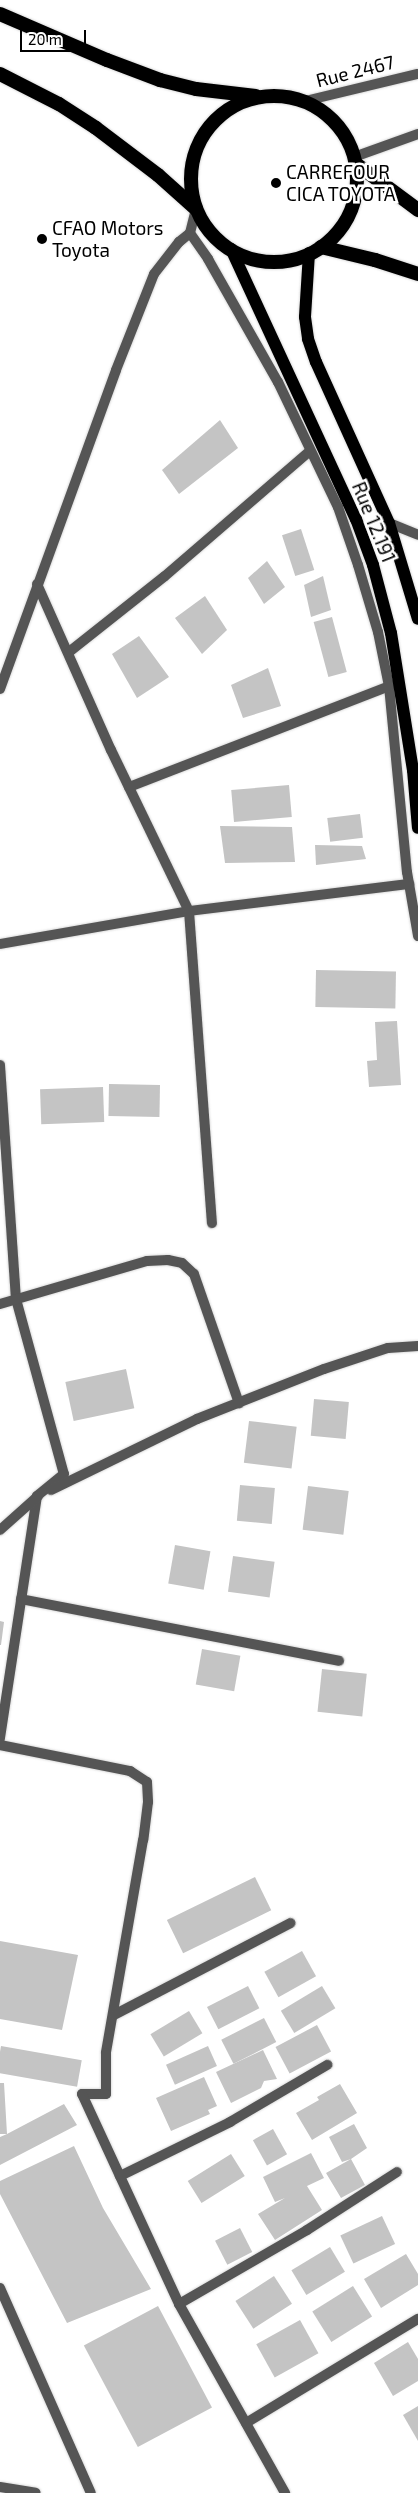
<!DOCTYPE html>
<style>
body{margin:0}
#map{position:relative;width:418px;height:2493px;overflow:hidden;background:#fff;font-family:"Exo 2",sans-serif}
div>[style]{position:absolute}
[style*='--x']{left:calc(var(--x)*1px);top:calc(var(--y)*1px);width:calc(var(--w)*1px);rotate:calc(var(--a)*1deg)}
.building>*{inset:0;background:#c4c4c4;transform-origin:0 0}
.roads{filter:drop-shadow(0 0 1px #dbdbdb) drop-shadow(0 0 1px #dbdbdb)}
.minor>*{height:10px;margin:-5px;padding:0 5px;transform-origin:5px;border-radius:5px;background:#555}
.tertiary>*{height:10px;margin:-5px;padding:0 5px;transform-origin:5px;border-radius:5px;background:#555}
.primary>*{height:12px;margin:-6px;padding:0 6px;transform-origin:6px;border-radius:6px;background:#000}
.trunk>*{height:14px;margin:-7px;padding:0 7px;transform-origin:7px;border-radius:7px;background:#000}
.trunk>.ring{margin:-7px;padding:0;box-sizing:content-box;background:none;border:14px solid #000;border-radius:50%}
.dots>*{width:14px;height:14px;translate:-50% -50%;box-sizing:border-box;border:2px solid #fff;border-radius:50%}
span{translate:-50% -50%;white-space:nowrap;text-align:center;line-height:1.15;-webkit-text-stroke:5px #fff;paint-order:stroke}
.street-label{font-size:19px;color:#000}
.poi-label{font-size:19px;color:#000}
.left{translate:0 -50%;text-align:left}
.scale{position:absolute;left:20px;top:30px;width:66px;height:22px;box-sizing:border-box;border:2px solid #000;border-top:0;padding-left:6px;font-size:15px;line-height:18px;white-space:nowrap;color:#000;-webkit-text-stroke:4px #fff;paint-order:stroke}
</style>
<div id="map">
<div class="building">
<div style="clip-path:polygon(220px 420px,238px 448px,179px 494px,162px 470px)"></div>
<div style="left:301px;top:529px;width:43px;height:20px;rotate:72deg"></div>
<div style="clip-path:polygon(267px 561px,285px 587px,264px 604px,248px 578px)"></div>
<div style="clip-path:polygon(323px 576px,331px 610px,311px 617px,304px 585px)"></div>
<div style="clip-path:polygon(205px 596px,227px 630px,202px 654px,175px 618px)"></div>
<div style="left:332px;top:617px;width:57px;height:19px;rotate:75deg"></div>
<div style="clip-path:polygon(139px 636px,169px 677px,137px 698px,112px 654px)"></div>
<div style="clip-path:polygon(268px 668px,281px 706px,243px 718px,231px 685px)"></div>
<div style="left:289px;top:785px;width:32px;height:58px;rotate:85deg"></div>
<div style="left:360px;top:814px;width:24px;height:33px;rotate:83deg"></div>
<div style="clip-path:polygon(220px 826px,292px 827px,295px 862px,225px 863px)"></div>
<div style="clip-path:polygon(315px 845px,362px 846px,366px 859px,316px 865px)"></div>
<div style="left:316px;top:970px;width:80px;height:37px;rotate:1deg"></div>
<div style="clip-path:polygon(397px 1021px,401px 1085px,369px 1087px,367px 1061px,377px 1060px,375px 1022px)"></div>
<div style="left:109px;top:1084px;width:51px;height:32px;rotate:1deg"></div>
<div style="left:103px;top:1087px;width:35px;height:63px;rotate:88deg"></div>
<div style="left:126px;top:1369px;width:40px;height:62px;rotate:78deg"></div>
<div style="left:314px;top:1399px;width:35px;height:37px;rotate:5deg"></div>
<div style="left:249px;top:1421px;width:48px;height:42px;rotate:7deg"></div>
<div style="left:240px;top:1485px;width:35px;height:36px;rotate:5deg"></div>
<div style="left:308px;top:1486px;width:41px;height:44px;rotate:7deg"></div>
<div style="left:175px;top:1545px;width:36px;height:39px;rotate:10deg"></div>
<div style="left:233px;top:1556px;width:42px;height:36px;rotate:8deg"></div>
<div style="clip-path:polygon(0 1621px,4px 1622px,1px 1645px,0 1645px)"></div>
<div style="left:202px;top:1649px;width:39px;height:36px;rotate:10deg"></div>
<div style="left:322px;top:1669px;width:45px;height:43px;rotate:6deg"></div>
<div style="left:255px;top:1877px;width:37px;height:98px;rotate:64deg"></div>
<div style="clip-path:polygon(0 1941px,78px 1955px,62px 2030px,0 2019px)"></div>
<div style="left:302px;top:1951px;width:29px;height:43px;rotate:61deg"></div>
<div style="left:248px;top:1986px;width:25px;height:46px;rotate:63deg"></div>
<div style="left:322px;top:1986px;width:26px;height:48px;rotate:59deg"></div>
<div style="left:189px;top:2011px;width:26px;height:45px;rotate:59deg"></div>
<div style="left:264px;top:2018px;width:27px;height:48px;rotate:63deg"></div>
<div style="left:317px;top:2025px;width:30px;height:47px;rotate:62deg"></div>
<div style="left:1px;top:2046px;width:82px;height:27px;rotate:10deg"></div>
<div style="left:208px;top:2046px;width:22px;height:46px;rotate:66deg"></div>
<div style="clip-path:polygon(263px 2050px,277px 2079px,264px 2081px,261px 2088px,231px 2103px,216px 2072px)"></div>
<div style="clip-path:polygon(204px 2077px,217px 2106px,208px 2110px,210px 2114px,171px 2131px,156px 2098px)"></div>
<div style="clip-path:polygon(0 2083px,4px 2083px,7px 2134px,64px 2104px,77px 2125px,0 2165px,0 2137px,7px 2134px,0 2134px)"></div>
<div style="clip-path:polygon(340px 2084px,357px 2113px,312px 2140px,296px 2113px,319px 2100px,317px 2097px)"></div>
<div style="clip-path:polygon(354px 2124px,367px 2148px,351px 2159px,365px 2185px,341px 2198px,326px 2173px,351px 2159px,342px 2162px,329px 2137px)"></div>
<div style="left:273px;top:2129px;width:29px;height:23px;rotate:61deg"></div>
<div style="clip-path:polygon(74px 2146px,103px 2208px,151px 2289px,67px 2323px,0 2194px,0 2181px)"></div>
<div style="clip-path:polygon(311px 2153px,324px 2178px,307px 2186px,322px 2210px,275px 2240px,258px 2214px,285px 2198px,275px 2202px,263px 2177px)"></div>
<div style="left:231px;top:2154px;width:26px;height:51px;rotate:58deg"></div>
<div style="left:382px;top:2216px;width:31px;height:46px;rotate:65deg"></div>
<div style="left:240px;top:2228px;width:27px;height:28px;rotate:63deg"></div>
<div style="left:330px;top:2247px;width:29px;height:45px;rotate:59deg"></div>
<div style="clip-path:polygon(406px 2254px,418px 2274px,418px 2285px,381px 2308px,364px 2279px)"></div>
<div style="left:274px;top:2276px;width:33px;height:46px;rotate:57deg"></div>
<div style="left:353px;top:2286px;width:36px;height:48px;rotate:58deg"></div>
<div style="left:158px;top:2306px;width:115px;height:84px;rotate:62deg"></div>
<div style="left:300px;top:2320px;width:38px;height:50px;rotate:61deg"></div>
<div style="clip-path:polygon(408px 2342px,418px 2359px,418px 2381px,393px 2396px,374px 2363px)"></div>
<div style="clip-path:polygon(418px 2406px,418px 2441px,403px 2415px)"></div>
</div>
<div class="roads">
<div class="minor">
<div style="--x:190;--y:233;--w:32;--a:55"></div>
<div style="--x:208;--y:259;--w:142;--a:60.4"></div>
<div style="--x:278;--y:382;--w:139;--a:64.4"></div>
<div style="--x:338;--y:507;--w:61;--a:71"></div>
<div style="--x:358;--y:565;--w:70;--a:73.4"></div>
<div style="--x:378;--y:632;--w:55;--a:78.5"></div>
<div style="--x:389;--y:686;--w:187;--a:84.5"></div>
<div style="--x:407;--y:872;--w:65;--a:80.2"></div>
<div style="--x:389;--y:523;--w:31;--a:22"></div>
<div style="--x:37;--y:584;--w:182;--a:66"></div>
<div style="--x:111;--y:750;--w:179;--a:64.2"></div>
<div style="--x:189;--y:911;--w:313;--a:85.8"></div>
<div style="--x:69;--y:652;--w:122;--a:-38.4"></div>
<div style="--x:165;--y:576;--w:191;--a:-40.8"></div>
<div style="--x:0;--y:689;--w:339;--a:-70"></div>
<div style="--x:116;--y:370;--w:103;--a:-68.4"></div>
<div style="--x:154;--y:274;--w:41;--a:-52"></div>
<div style="--x:179;--y:242;--w:14;--a:-39"></div>
<div style="--x:190;--y:233;--w:25;--a:-76"></div>
<div style="--x:129;--y:787;--w:279;--a:-21.2"></div>
<div style="--x:0;--y:944;--w:192;--a:-9.9"></div>
<div style="--x:189;--y:911;--w:222;--a:-7"></div>
<div style="--x:0;--y:1065;--w:235;--a:86.1"></div>
<div style="--x:16;--y:1299;--w:181;--a:74.7"></div>
<div style="--x:64;--y:1474;--w:35;--a:141"></div>
<div style="--x:37;--y:1496;--w:246;--a:98.7"></div>
<div style="--x:0;--y:1304;--w:153;--a:-16.3"></div>
<div style="--x:147;--y:1261;--w:21;--a:-3"></div>
<div style="--x:168;--y:1260;--w:14;--a:12"></div>
<div style="--x:182;--y:1263;--w:16;--a:43"></div>
<div style="--x:194;--y:1274;--w:137;--a:70.8"></div>
<div style="--x:51;--y:1490;--w:162;--a:-25.9"></div>
<div style="--x:197;--y:1419;--w:136;--a:-21.5"></div>
<div style="--x:324;--y:1369;--w:67;--a:-18.2"></div>
<div style="--x:388;--y:1348;--w:30;--a:-4"></div>
<div style="--x:0;--y:1530;--w:51;--a:-41.8"></div>
<div style="--x:21;--y:1599;--w:324;--a:11"></div>
<div style="--x:0;--y:1745;--w:133;--a:11.3"></div>
<div style="--x:130;--y:1771;--w:20;--a:33"></div>
<div style="--x:147;--y:1782;--w:20;--a:87"></div>
<div style="--x:148;--y:1802;--w:38;--a:97"></div>
<div style="--x:143;--y:1840;--w:216;--a:99.9"></div>
<div style="--x:106;--y:2053;--w:41;--a:90"></div>
<div style="--x:106;--y:2094;--w:24;--a:180"></div>
<div style="--x:82;--y:2094;--w:231;--a:65.2"></div>
<div style="--x:179;--y:2304;--w:217;--a:60.7"></div>
<div style="--x:114;--y:2015;--w:199;--a:-27.5"></div>
<div style="--x:120;--y:2176;--w:123;--a:-26.1"></div>
<div style="--x:230;--y:2122;--w:113;--a:-30.4"></div>
<div style="--x:0;--y:2288;--w:224;--a:66.1"></div>
<div style="--x:179;--y:2304;--w:148;--a:-30"></div>
<div style="--x:307;--y:2230;--w:107;--a:-32.8"></div>
<div style="--x:246;--y:2423;--w:201;--a:-31.2"></div>
<div style="--x:0;--y:2487;--w:36;--a:9"></div>
</div>
<div class="tertiary">
<div style="--x:301;--y:102;--w:120;--a:-13.5"></div>
<div style="--x:354;--y:157;--w:68;--a:-19.8"></div>
</div>
<div class="primary">
<div style="--x:231;--y:249;--w:298;--a:65.2"></div>
<div style="--x:356;--y:519;--w:49;--a:69.7"></div>
<div style="--x:373;--y:565;--w:70;--a:75.2"></div>
<div style="--x:391;--y:633;--w:139;--a:80.9"></div>
<div style="--x:413;--y:770;--w:58;--a:85.1"></div>
<div style="--x:309;--y:253;--w:64;--a:93.6"></div>
<div style="--x:305;--y:317;--w:22;--a:82"></div>
<div style="--x:308;--y:339;--w:24;--a:71"></div>
<div style="--x:316;--y:362;--w:177;--a:65.6"></div>
<div style="--x:389;--y:523;--w:100;--a:73.2"></div>
</div>
<div class="trunk">
<div style="--x:0;--y:14;--w:116;--a:23.3"></div>
<div style="--x:107;--y:60;--w:57;--a:20.7"></div>
<div style="--x:160;--y:80;--w:37;--a:14"></div>
<div style="--x:196;--y:89;--w:60;--a:6.7"></div>
<div style="--x:0;--y:74;--w:66;--a:27"></div>
<div style="--x:59;--y:104;--w:44;--a:33"></div>
<div style="--x:96;--y:128;--w:78;--a:37.2"></div>
<div style="--x:158;--y:175;--w:51;--a:41.8"></div>
<div class="ring" style="left:191px;top:96px;width:152px;height:152px"></div>
<div style="--x:355;--y:163;--w:79;--a:36.7"></div>
<div style="--x:321;--y:247;--w:56;--a:13.5"></div>
<div style="--x:375;--y:260;--w:45;--a:18"></div>
</div>
</div>
<div class="dots">
<div style="left:276px;top:183px;background:#000"></div>
<div style="left:42px;top:239px;background:#000"></div>
</div>
<div class="street-label">
<span style="left:355px;top:71px;rotate:-14deg">Rue 2467</span>
<span style="left:374px;top:522px;rotate:68deg">Rue 12.191</span>
</div>
<div class="poi-label">
<span class="left" style="left:286px;top:183px">CARREFOUR<br>CICA TOYOTA</span>
<span class="left" style="left:52px;top:239px">CFAO Motors<br>Toyota</span>
</div>
<div class="scale">20 m</div>
</div>
